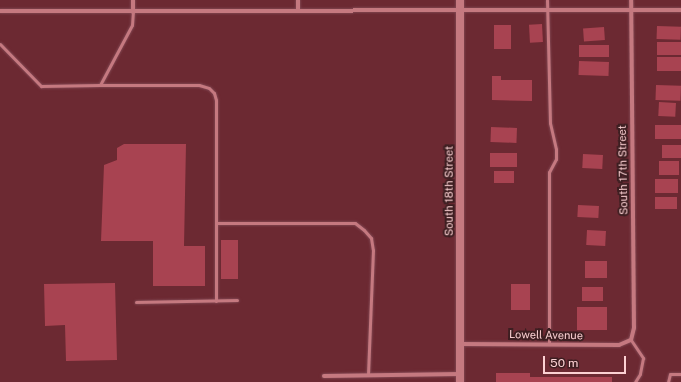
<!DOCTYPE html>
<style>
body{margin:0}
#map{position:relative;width:681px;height:382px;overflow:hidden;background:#6c2932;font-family:"Public Sans",sans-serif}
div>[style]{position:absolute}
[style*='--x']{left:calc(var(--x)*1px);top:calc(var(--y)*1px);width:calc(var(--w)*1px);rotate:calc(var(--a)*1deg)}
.building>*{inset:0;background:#a84351;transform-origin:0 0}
.roads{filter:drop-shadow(0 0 1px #824752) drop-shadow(0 0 1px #824752)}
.lane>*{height:3px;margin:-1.5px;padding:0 1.5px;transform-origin:1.5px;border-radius:1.5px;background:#c57980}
.street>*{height:4px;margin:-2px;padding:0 2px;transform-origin:2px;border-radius:2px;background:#c57980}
.secondary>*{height:8px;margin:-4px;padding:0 4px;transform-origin:4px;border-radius:4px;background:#c57980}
span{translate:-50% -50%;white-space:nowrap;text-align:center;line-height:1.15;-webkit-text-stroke:4px #3d1e21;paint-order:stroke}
.street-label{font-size:11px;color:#fcd1d3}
.scale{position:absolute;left:543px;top:356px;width:83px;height:18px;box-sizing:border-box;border:2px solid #fcd1d3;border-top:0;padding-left:5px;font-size:12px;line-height:14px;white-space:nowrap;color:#fcd1d3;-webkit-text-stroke:3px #3d1e21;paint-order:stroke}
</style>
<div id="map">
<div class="building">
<div style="left:542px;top:24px;width:18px;height:13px;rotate:87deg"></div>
<div style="left:494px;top:25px;width:17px;height:24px"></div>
<div style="left:657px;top:26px;width:24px;height:13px;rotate:2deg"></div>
<div style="left:604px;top:27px;width:13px;height:21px;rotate:86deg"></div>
<div style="left:657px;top:42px;width:24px;height:13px"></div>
<div style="left:579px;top:45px;width:30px;height:12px"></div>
<div style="left:657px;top:57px;width:24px;height:14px"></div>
<div style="left:579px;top:61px;width:30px;height:14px;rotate:2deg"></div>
<div style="clip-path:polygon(492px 76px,501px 76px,501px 80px,532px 80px,532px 101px,492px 100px)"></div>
<div style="left:656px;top:85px;width:25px;height:15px;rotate:2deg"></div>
<div style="left:659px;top:102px;width:17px;height:14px;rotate:3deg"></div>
<div style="left:681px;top:125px;width:14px;height:26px;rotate:90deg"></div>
<div style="left:491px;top:127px;width:26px;height:15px;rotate:2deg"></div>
<div style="clip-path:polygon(124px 144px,186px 144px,184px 246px,205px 246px,205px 286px,153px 286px,153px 241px,101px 241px,104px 165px,117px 160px,117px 148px)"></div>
<div style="left:662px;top:145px;width:19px;height:13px"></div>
<div style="left:490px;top:153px;width:27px;height:14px"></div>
<div style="left:583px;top:154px;width:20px;height:14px;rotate:3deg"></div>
<div style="left:679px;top:161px;width:14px;height:20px;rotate:90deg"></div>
<div style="left:494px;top:171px;width:20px;height:12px"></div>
<div style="left:655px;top:179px;width:23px;height:14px"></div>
<div style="left:655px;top:197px;width:22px;height:12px"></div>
<div style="left:578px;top:205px;width:21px;height:12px;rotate:3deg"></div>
<div style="left:587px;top:230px;width:19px;height:15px;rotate:3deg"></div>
<div style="left:221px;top:240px;width:17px;height:39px"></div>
<div style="left:585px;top:261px;width:22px;height:17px"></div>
<div style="clip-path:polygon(115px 283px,117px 360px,66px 361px,65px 325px,45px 326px,44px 284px)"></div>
<div style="left:511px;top:284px;width:19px;height:26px"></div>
<div style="left:582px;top:287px;width:21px;height:14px"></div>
<div style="left:577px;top:307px;width:30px;height:23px"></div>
<div style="clip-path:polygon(496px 373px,530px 373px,530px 377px,612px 377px,612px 382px,496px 382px)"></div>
</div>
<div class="roads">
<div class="lane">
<div style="--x:547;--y:0;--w:123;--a:88.6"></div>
<div style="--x:550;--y:123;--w:27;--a:77"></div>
<div style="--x:556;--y:149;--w:10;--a:90"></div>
<div style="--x:556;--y:159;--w:15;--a:118"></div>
<div style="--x:549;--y:172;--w:172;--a:90"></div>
<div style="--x:0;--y:44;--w:59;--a:45.7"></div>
<div style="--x:41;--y:86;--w:59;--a:-1"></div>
<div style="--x:100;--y:85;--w:68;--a:-61.9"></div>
<div style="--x:132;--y:25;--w:13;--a:-86"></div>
<div style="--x:100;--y:85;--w:99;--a:0"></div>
<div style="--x:199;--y:85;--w:10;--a:17"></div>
<div style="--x:209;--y:88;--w:7;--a:45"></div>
<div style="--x:214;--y:93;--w:7;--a:74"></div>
<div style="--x:216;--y:100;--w:201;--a:90"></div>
<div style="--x:216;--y:223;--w:139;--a:0"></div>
<div style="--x:355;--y:223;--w:11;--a:38"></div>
<div style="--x:364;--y:230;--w:11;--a:49"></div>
<div style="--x:371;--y:238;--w:12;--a:81"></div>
<div style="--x:373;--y:250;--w:125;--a:92.3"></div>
<div style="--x:136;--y:302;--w:101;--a:-1.1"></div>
<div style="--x:631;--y:340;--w:22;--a:56"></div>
<div style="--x:643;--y:358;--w:16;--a:101"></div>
<div style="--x:640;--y:374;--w:9;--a:122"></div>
<div style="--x:668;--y:382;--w:8;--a:-76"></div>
<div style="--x:670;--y:374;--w:11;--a:0"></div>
</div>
<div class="street">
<div style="--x:133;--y:0;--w:12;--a:90"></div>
<div style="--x:298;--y:10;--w:10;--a:-90"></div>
<div style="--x:0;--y:11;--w:681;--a:-0.08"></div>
<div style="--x:460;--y:344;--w:159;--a:0.4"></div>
<div style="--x:619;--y:345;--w:13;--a:-23"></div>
<div style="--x:631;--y:340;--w:12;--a:-76"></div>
<div style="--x:634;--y:328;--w:328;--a:-90.5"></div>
<div style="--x:324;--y:376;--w:136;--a:-0.8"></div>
</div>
<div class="secondary">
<div style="--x:460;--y:0;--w:382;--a:90"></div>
</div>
</div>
<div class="street-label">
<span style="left:623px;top:170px;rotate:-91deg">South 17th Street</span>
<span style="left:449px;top:191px;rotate:-90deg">South 18th Street</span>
<span style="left:546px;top:335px;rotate:1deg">Lowell Avenue</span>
</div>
<div class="scale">50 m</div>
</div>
